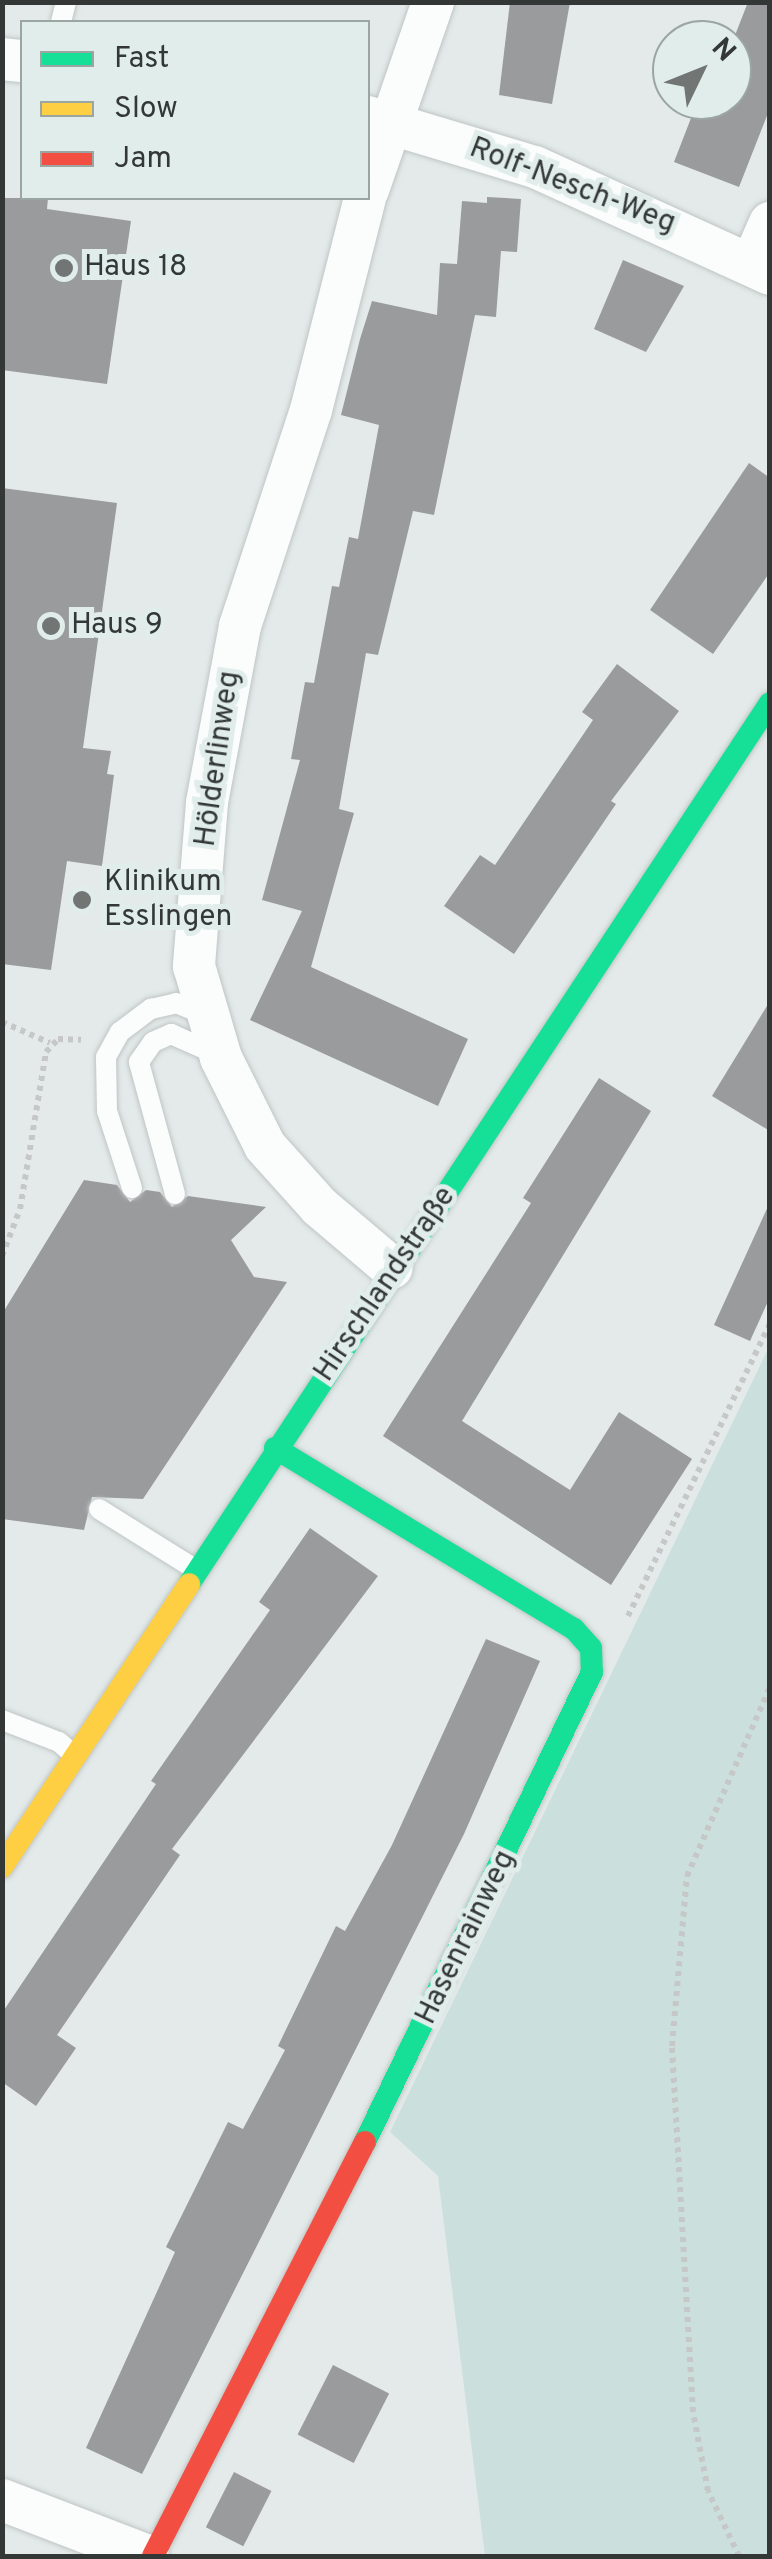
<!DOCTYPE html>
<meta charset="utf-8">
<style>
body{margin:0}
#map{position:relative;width:772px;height:2559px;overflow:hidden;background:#e3eae9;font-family:Overpass,sans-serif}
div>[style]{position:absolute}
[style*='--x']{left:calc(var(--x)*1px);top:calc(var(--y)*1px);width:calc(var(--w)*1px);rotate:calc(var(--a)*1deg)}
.green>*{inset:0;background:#cbe0dc}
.building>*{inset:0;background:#9a9b9c;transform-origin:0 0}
.path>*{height:6px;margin-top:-3px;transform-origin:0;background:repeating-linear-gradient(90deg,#c6c8c8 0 5px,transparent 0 10px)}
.roads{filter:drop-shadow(0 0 2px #bfc5c4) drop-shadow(0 0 2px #bfc5c4)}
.lane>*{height:20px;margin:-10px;padding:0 10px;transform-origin:10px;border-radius:10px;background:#fbfcfc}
.street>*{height:42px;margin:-21px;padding:0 21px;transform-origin:21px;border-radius:21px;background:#fbfcfc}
.fast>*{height:22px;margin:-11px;padding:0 11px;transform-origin:11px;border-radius:11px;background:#16e098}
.slow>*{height:22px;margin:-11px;padding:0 11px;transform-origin:11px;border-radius:11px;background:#ffcf43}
.jam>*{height:22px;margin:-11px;padding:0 11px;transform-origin:11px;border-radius:11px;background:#f24e42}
.dots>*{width:28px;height:28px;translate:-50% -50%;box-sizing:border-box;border:5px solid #e0edea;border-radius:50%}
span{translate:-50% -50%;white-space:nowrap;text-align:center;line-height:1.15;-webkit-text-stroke:10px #e0edea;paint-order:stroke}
.street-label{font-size:30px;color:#333837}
.poi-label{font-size:30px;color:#333837}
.left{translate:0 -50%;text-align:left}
.frame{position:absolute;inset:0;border:5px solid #333837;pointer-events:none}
.legend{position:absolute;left:20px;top:20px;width:350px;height:180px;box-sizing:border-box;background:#e0edea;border:2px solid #9ba5a2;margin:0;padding:12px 18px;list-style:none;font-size:30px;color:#333837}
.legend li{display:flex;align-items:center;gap:20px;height:50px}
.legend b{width:50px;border:2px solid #9ba5a2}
.north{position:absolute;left:652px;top:20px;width:100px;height:100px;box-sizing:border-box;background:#e0edea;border:2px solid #9ba5a2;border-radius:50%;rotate:47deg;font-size:28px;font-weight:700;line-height:40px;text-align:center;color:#333837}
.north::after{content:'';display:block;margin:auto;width:35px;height:45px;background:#717675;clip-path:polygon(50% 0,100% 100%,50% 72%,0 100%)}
</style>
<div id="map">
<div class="green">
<div style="clip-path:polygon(769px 1347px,769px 2556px,485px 2556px,438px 2176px,390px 2132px)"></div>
</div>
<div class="building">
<div style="clip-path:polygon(510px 2px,570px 2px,552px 104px,499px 95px)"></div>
<div style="clip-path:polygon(748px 2px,770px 2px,770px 108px,739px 187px,674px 162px,698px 100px,732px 100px,732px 43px)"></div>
<div style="clip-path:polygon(487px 197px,521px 199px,517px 252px,501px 251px,496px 317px,475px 315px,434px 515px,413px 511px,378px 655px,366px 653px,339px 809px,354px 813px,311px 967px,468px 1039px,438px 1106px,250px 1020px,302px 911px,262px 900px,300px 760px,291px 759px,305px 682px,314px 683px,332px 586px,339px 587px,349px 537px,358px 539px,379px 425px,341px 415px,360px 339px,372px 301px,437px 315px,440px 263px,457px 264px,462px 201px,487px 203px)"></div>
<div style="clip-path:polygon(2px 198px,48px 198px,47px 209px,131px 221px,107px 384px,2px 370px)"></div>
<div style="clip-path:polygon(623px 260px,684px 286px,646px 352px,594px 329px)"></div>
<div style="clip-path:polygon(749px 463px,770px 478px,770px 572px,713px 654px,650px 610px)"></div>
<div style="clip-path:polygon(2px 488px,117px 503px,83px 748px,111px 751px,107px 774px,114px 775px,102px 866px,67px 861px,51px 970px,2px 964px)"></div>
<div style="clip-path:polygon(617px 664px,679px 711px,611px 801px,616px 804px,514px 954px,444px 906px,480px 855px,495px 865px,593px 720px,582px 712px)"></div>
<div style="clip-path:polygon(770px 1001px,770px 1131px,712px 1096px)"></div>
<div style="clip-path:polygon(599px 1078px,651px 1111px,462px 1421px,570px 1490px,619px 1412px,692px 1459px,611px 1585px,383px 1436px,531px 1203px,523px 1198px)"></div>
<div style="clip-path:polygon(84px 1180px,117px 1185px,130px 1202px,146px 1190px,160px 1192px,172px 1207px,188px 1196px,266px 1207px,231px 1240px,254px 1277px,287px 1282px,143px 1499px,92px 1497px,84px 1530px,2px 1519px,2px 1314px)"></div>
<div style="clip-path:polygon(770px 1202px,770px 1297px,750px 1341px,714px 1325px)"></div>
<div style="clip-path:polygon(310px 1528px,378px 1576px,172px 1849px,180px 1855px,57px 2035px,76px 2048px,36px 2106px,2px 2082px,2px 2013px,156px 1784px,151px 1781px,270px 1610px,259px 1602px)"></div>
<div style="clip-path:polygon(486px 1639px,540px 1661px,464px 1834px,142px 2474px,86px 2448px,175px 2252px,166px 2247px,228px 2122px,243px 2129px,285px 2050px,278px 2046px,336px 1926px,345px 1931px,392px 1845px)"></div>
<div style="left:333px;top:2365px;width:63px;height:78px;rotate:27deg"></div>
<div style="left:234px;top:2472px;width:42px;height:62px;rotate:27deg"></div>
</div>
<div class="path">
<div style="--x:2;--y:1022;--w:52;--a:23.6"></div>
<div style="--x:2;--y:1256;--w:50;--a:-69"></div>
<div style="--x:20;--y:1209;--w:159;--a:-80.6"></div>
<div style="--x:46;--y:1052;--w:18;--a:-47"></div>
<div style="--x:58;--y:1039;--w:23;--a:2"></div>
<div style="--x:628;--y:1616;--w:326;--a:-64.1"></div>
<div style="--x:739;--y:2556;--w:72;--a:-115.5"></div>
<div style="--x:708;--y:2491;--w:80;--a:-100.8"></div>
<div style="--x:693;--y:2412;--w:367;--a:-93.3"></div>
<div style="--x:672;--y:2046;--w:171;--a:-85"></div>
<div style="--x:687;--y:1876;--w:206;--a:-66.3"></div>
</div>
<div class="roads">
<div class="lane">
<div style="--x:61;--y:22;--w:21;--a:-76"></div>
<div style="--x:132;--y:1188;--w:81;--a:-108"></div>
<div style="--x:107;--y:1111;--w:54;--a:-91.1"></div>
<div style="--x:106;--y:1057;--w:29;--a:-61"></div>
<div style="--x:120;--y:1032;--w:39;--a:-37"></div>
<div style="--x:151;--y:1009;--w:26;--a:-13"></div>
<div style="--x:176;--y:1003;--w:31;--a:22"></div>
<div style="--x:175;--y:1194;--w:137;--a:-105.3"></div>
<div style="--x:139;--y:1062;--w:24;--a:-55"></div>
<div style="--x:153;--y:1042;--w:20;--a:-24"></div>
<div style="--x:171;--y:1034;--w:49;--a:24"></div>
<div style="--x:99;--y:1509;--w:113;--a:32"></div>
<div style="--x:2;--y:1720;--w:61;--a:21.1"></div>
<div style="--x:59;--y:1742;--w:18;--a:41"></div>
</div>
<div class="street">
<div style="--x:2;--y:59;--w:20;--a:6"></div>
<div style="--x:368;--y:117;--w:174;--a:16.7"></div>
<div style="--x:535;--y:167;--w:258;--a:24.5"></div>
<div style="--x:368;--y:190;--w:199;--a:-70.9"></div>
<div style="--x:365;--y:198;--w:219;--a:104.3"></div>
<div style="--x:311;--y:410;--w:227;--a:108.2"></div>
<div style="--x:240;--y:626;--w:180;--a:100.6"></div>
<div style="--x:207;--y:803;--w:164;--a:94.6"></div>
<div style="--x:194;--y:966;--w:96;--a:73.6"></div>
<div style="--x:221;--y:1058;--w:98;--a:63.4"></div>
<div style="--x:265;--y:1146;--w:82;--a:48"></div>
<div style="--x:320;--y:1207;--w:94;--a:40.3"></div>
<div style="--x:752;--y:264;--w:45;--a:-66.3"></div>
<div style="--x:2;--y:2500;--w:156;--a:21"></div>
</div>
<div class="fast">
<div style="--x:275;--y:1448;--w:350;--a:31.2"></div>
<div style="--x:574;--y:1629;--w:25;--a:48"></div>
<div style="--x:591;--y:1648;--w:24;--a:88"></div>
<div style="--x:592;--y:1672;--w:522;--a:115.78"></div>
<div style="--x:189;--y:1584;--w:1055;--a:-56.6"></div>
</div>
<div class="slow">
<div style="--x:2;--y:1867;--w:339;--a:-56.5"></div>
</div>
<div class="jam">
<div style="--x:153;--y:2556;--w:465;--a:-62.9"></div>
</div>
</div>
<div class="dots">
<div style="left:64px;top:268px;background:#717675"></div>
<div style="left:51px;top:626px;background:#717675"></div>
<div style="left:82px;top:900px;background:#717675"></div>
</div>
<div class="street-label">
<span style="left:572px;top:187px;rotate:21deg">Rolf-Nesch-Weg</span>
<span style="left:219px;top:759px;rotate:-82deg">Hölderlinweg</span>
<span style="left:386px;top:1285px;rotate:-56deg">Hirschlandstraße</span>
<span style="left:467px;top:1938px;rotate:-64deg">Hasenrainweg</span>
</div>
<div class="poi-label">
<span class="left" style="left:84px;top:268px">Haus 18</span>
<span class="left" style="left:71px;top:626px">Haus 9</span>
<span class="left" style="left:104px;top:900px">Klinikum<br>Esslingen</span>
</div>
<div class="frame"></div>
<ul class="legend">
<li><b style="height:12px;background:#16e098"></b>Fast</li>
<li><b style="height:12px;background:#ffcf43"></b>Slow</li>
<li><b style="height:12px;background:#f24e42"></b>Jam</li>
</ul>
<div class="north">N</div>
</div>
